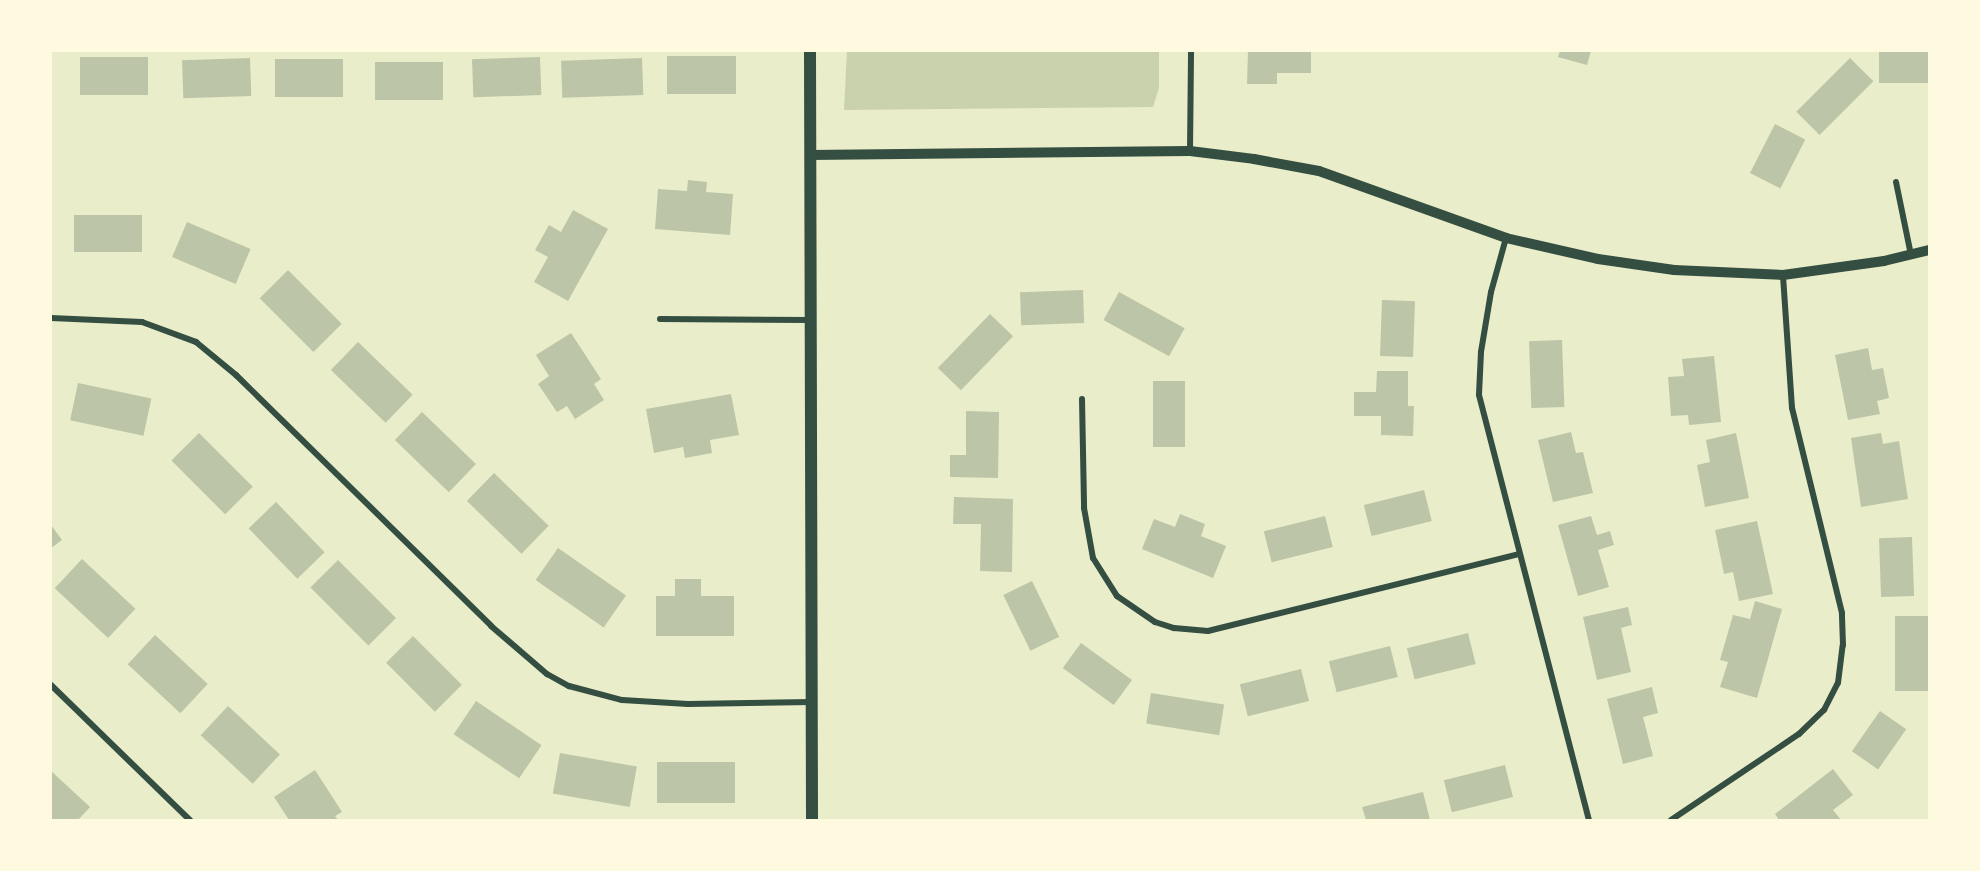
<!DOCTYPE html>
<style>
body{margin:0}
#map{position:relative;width:1980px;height:871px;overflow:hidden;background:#e9edc9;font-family:"IBM Plex Sans",sans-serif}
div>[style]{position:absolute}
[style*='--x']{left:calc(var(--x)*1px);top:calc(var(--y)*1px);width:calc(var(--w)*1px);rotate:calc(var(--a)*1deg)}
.green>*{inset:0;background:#cad2ad}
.building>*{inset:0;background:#bcc5a7;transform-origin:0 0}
.minor>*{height:6px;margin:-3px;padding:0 3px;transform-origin:3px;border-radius:3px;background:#344e41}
.tertiary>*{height:10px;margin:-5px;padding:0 5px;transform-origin:5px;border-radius:5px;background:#344e41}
.secondary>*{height:12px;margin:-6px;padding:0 6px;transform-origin:6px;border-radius:6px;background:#344e41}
span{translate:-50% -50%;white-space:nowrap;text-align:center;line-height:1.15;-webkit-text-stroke:5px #fefae0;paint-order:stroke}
.frame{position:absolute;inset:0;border:52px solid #fefae0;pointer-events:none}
</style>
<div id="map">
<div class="green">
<div style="clip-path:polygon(847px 51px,1159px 51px,1159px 88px,1153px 107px,844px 110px)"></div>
</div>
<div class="building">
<div style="clip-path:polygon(1248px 51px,1311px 51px,1311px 73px,1277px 73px,1277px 84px,1247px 84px)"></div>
<div style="clip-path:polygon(1560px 51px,1591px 51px,1587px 65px,1558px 57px)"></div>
<div style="left:1929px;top:51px;width:32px;height:50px;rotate:90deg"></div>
<div style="left:667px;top:56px;width:69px;height:38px"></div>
<div style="left:148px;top:57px;width:38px;height:68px;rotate:90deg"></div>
<div style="left:540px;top:57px;width:38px;height:68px;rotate:88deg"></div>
<div style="left:250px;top:58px;width:38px;height:68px;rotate:88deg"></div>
<div style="left:642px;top:58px;width:37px;height:81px;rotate:88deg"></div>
<div style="left:1850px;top:58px;width:33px;height:76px;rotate:45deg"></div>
<div style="left:275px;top:59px;width:68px;height:38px"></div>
<div style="left:443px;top:62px;width:38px;height:68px;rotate:90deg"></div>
<div style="left:1775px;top:124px;width:34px;height:55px;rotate:27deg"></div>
<div style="clip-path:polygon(688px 180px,707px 182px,706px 192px,733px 194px,730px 235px,655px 229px,658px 189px,687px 191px)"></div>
<div style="clip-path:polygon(573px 210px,608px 229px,568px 301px,534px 282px,548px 257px,535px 250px,549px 225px,561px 232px)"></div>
<div style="left:142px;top:215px;width:37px;height:68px;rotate:90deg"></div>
<div style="left:187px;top:222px;width:69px;height:38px;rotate:23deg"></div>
<div style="left:288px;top:270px;width:76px;height:40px;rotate:45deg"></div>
<div style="left:1083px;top:290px;width:33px;height:63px;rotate:88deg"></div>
<div style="left:1119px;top:292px;width:75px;height:32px;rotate:29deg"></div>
<div style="left:1382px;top:300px;width:33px;height:56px;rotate:2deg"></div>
<div style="left:990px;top:314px;width:32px;height:75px;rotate:44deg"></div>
<div style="clip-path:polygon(571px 333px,601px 379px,594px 384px,604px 400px,575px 419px,567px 406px,557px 412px,538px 384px,549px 376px,536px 355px)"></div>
<div style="left:1562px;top:340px;width:67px;height:33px;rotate:88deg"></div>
<div style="left:358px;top:342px;width:76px;height:39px;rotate:44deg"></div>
<div style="clip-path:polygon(1868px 348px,1872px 370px,1883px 368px,1889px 398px,1877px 401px,1880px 414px,1848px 420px,1835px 355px)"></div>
<div style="clip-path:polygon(1714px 356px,1721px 422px,1689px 425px,1688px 415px,1671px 416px,1668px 377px,1684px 376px,1682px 359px)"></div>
<div style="clip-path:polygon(1377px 371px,1408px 371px,1408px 406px,1414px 406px,1413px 436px,1381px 435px,1381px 416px,1354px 416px,1354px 392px,1376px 392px)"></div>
<div style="left:1153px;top:381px;width:32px;height:66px"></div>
<div style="left:78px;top:383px;width:75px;height:38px;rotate:12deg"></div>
<div style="clip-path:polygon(731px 394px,739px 435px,710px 440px,712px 453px,685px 458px,683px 447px,654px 453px,646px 409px)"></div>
<div style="clip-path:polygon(966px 411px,999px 412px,998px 478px,950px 477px,950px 455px,966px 455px)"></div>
<div style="left:422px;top:412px;width:75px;height:39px;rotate:44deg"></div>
<div style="clip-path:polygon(1571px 432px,1576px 453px,1583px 452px,1593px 493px,1553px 502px,1538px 440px)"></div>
<div style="left:199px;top:433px;width:76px;height:39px;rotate:45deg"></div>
<div style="clip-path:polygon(1736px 433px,1749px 498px,1705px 507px,1697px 465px,1710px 462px,1706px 440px)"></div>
<div style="clip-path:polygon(1881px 433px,1883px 444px,1899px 441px,1908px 499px,1861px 507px,1851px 438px)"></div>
<div style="left:494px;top:473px;width:76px;height:39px;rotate:44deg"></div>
<div style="left:1424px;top:490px;width:32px;height:62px;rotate:76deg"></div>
<div style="clip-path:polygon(954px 497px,1013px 499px,1012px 572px,980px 571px,981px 524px,953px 524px)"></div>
<div style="left:276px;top:502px;width:70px;height:38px;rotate:46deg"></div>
<div style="clip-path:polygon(1180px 514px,1205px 524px,1201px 536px,1226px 546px,1213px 578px,1142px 549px,1154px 519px,1175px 527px)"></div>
<div style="left:1325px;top:516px;width:32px;height:63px;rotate:76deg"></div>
<div style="clip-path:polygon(1591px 516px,1597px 535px,1610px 531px,1614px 545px,1598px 550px,1609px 587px,1578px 596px,1558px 525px)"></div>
<div style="clip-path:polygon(1757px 521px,1773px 594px,1739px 601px,1733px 572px,1724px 574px,1715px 530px)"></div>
<div style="clip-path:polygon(51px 525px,62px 540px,51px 548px)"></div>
<div style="left:1912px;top:537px;width:59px;height:33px;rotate:88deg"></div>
<div style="left:558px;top:548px;width:83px;height:39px;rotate:35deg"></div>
<div style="left:82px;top:559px;width:73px;height:40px;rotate:43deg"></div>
<div style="left:338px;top:560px;width:82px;height:39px;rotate:45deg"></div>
<div style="clip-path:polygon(675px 579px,701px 579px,701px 596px,734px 596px,734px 636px,656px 636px,656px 596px,675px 596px)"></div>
<div style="left:1032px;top:581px;width:62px;height:32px;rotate:64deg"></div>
<div style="clip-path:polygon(1755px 601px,1782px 609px,1757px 698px,1720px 687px,1728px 662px,1720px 660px,1733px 615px,1750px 619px)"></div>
<div style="clip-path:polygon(1628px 607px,1632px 625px,1621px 628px,1631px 672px,1597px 680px,1583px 617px)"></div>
<div style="left:1929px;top:616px;width:75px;height:34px;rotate:90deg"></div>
<div style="left:1468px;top:633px;width:32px;height:63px;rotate:76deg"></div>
<div style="left:155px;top:635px;width:72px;height:40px;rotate:43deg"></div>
<div style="left:413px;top:636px;width:69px;height:38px;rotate:45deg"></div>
<div style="left:1081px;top:643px;width:63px;height:31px;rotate:36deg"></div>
<div style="left:1390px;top:646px;width:32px;height:63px;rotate:76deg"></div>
<div style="left:1301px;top:669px;width:33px;height:63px;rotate:76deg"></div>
<div style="clip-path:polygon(1652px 687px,1658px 713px,1643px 717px,1653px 756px,1623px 764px,1607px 699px)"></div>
<div style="left:1151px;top:693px;width:74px;height:31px;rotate:9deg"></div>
<div style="left:476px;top:701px;width:79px;height:40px;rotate:34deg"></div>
<div style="left:228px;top:706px;width:71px;height:40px;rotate:43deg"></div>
<div style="left:1880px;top:711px;width:32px;height:49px;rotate:35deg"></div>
<div style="left:560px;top:753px;width:78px;height:41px;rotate:10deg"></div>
<div style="left:735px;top:762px;width:41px;height:78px;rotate:90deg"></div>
<div style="left:1505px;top:765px;width:33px;height:63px;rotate:76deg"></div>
<div style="clip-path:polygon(1833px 769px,1853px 795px,1833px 810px,1841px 820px,1779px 820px,1775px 814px)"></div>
<div style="clip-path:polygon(315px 770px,342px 812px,335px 816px,338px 820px,289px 820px,274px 797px)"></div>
<div style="clip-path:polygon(51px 771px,90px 807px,78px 820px,51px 820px)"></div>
<div style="clip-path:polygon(1423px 792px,1430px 820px,1366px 820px,1362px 807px)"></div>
</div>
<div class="minor">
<div style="--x:1190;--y:151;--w:100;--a:-89.4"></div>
<div style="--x:1896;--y:182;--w:75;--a:78.4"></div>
<div style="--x:1506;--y:238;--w:56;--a:105.5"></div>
<div style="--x:1491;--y:292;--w:61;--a:99.5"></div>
<div style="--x:1481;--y:352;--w:43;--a:92.7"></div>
<div style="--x:1479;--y:395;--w:439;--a:75.5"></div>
<div style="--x:51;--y:318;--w:91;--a:2.5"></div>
<div style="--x:142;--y:322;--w:58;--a:20.3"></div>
<div style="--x:196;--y:342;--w:52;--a:39.5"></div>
<div style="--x:236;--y:375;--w:358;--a:44.5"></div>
<div style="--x:491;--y:626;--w:74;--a:40.6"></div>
<div style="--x:547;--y:674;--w:25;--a:29"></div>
<div style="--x:569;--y:686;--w:55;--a:14.8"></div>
<div style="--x:622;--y:700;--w:66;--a:3.5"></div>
<div style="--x:688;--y:704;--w:124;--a:-0.9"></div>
<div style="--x:660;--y:319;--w:150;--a:0.4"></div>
<div style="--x:1082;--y:399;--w:109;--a:88.9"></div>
<div style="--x:1084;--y:508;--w:51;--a:79.8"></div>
<div style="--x:1093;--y:558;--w:45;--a:57.7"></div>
<div style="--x:1117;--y:596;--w:46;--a:34.4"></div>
<div style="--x:1155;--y:622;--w:20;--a:18"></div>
<div style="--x:1174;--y:628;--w:34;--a:5"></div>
<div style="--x:1208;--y:631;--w:319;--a:-13.9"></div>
<div style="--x:51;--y:685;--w:194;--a:44.2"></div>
<div style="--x:1671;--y:820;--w:154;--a:-33.9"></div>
<div style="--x:1799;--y:734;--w:35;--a:-44"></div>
<div style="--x:1824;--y:710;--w:30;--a:-63"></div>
<div style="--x:1838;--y:683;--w:38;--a:-83"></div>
<div style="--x:1843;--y:645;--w:32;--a:-92"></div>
<div style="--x:1842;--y:613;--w:211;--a:-103.7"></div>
<div style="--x:1792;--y:408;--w:133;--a:-93.9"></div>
</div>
<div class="tertiary">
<div style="--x:810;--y:155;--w:380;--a:-0.6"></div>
<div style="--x:1190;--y:151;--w:64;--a:7.1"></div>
<div style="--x:1254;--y:159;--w:66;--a:10.5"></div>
<div style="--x:1319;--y:171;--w:199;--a:19.7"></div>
<div style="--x:1506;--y:238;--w:94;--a:12.9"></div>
<div style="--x:1598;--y:259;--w:77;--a:8.2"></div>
<div style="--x:1674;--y:270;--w:109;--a:2.6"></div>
<div style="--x:1783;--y:275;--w:102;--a:-7.9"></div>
<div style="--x:1884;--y:261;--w:46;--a:-13.7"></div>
</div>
<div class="secondary">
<div style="--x:810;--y:51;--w:769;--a:89.85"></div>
</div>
<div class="frame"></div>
</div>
